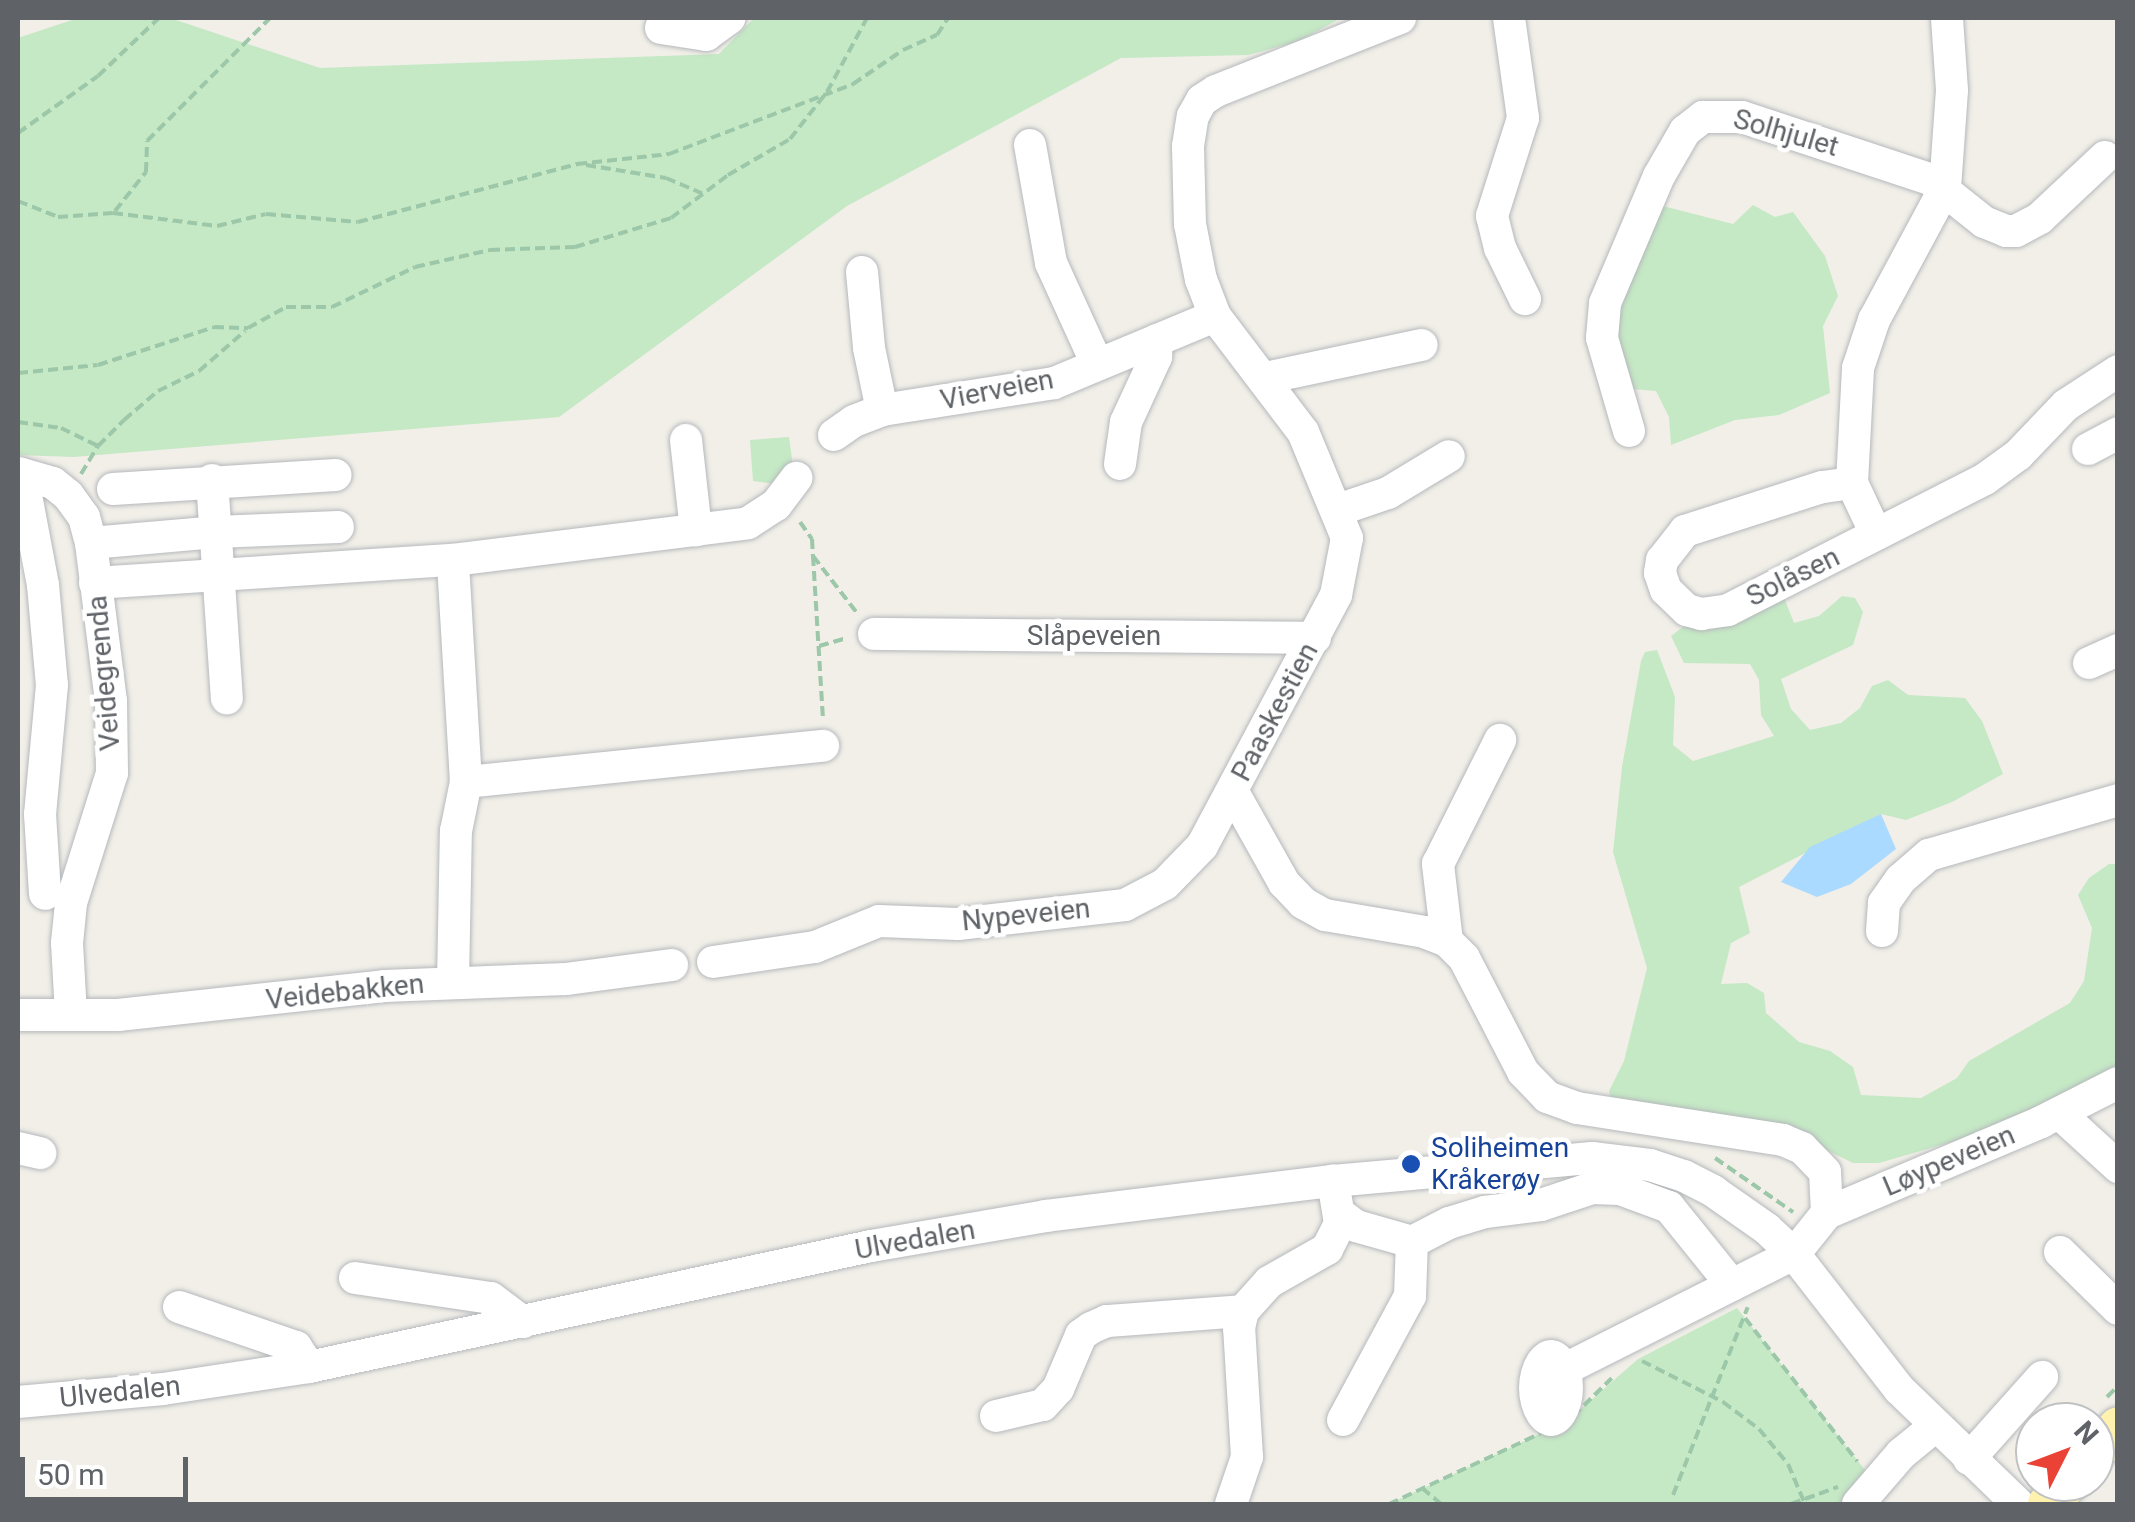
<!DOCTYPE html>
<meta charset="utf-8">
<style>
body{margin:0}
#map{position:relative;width:2135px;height:1522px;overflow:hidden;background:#f1efe8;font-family:Roboto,sans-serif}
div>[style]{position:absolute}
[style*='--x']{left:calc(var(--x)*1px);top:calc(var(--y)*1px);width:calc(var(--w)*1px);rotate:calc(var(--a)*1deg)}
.green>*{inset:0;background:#c5e8c5}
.water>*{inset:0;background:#aadaff}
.path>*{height:4px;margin-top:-2px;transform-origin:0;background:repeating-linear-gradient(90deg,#9cc7a9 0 10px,transparent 0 15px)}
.roads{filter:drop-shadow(0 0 2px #b5b8bc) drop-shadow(0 0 2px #b5b8bc)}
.minor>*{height:32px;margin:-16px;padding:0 16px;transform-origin:16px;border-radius:16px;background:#fff}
.minor>.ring{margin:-16px;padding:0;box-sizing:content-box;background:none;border:32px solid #fff;border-radius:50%}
.major>*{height:40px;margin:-20px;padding:0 20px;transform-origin:20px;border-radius:20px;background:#fff2af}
.dots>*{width:28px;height:28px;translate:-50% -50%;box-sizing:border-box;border:5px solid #fff;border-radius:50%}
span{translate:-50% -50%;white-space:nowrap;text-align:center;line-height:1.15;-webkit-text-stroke:9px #fff;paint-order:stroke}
.street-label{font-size:28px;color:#5f6368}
.transit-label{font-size:28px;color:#164399}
.left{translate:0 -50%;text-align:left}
.frame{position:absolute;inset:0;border:20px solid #5f6368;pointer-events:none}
.north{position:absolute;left:2015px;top:1402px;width:100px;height:100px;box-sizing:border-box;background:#fff;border:2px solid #bfc1c3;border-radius:50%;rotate:48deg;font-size:28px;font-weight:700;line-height:40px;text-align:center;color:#5f6368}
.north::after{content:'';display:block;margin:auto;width:35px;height:45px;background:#ea4335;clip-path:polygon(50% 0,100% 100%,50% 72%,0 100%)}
.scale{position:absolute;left:20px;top:1457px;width:168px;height:45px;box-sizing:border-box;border:5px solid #5f6368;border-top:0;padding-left:12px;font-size:30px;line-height:35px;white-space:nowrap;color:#5f6368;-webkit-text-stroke:8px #fff;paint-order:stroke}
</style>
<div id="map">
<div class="green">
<div style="clip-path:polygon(78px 18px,170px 18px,320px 68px,719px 54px,754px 18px,1341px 18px,1299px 41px,1248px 55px,1121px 58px,847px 206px,559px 417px,73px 457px,18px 455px,18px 38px)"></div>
<div style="clip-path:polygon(1659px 205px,1733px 224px,1753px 205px,1775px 217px,1793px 212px,1825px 256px,1838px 296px,1823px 326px,1830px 393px,1779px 415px,1735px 420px,1671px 445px,1669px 417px,1656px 391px,1632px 389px,1611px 340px,1627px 266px)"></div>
<div style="clip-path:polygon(789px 437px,793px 467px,777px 484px,753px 481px,750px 440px)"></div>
<div style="clip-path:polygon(1781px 590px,1794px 623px,1819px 616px,1842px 596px,1855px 598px,1863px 612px,1853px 645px,1781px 679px,1791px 709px,1810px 730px,1841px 723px,1860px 708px,1872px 686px,1888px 680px,1908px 695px,1965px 698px,1982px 721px,2003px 774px,1952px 802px,1906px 820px,1881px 814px,1739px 887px,1750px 933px,1731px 943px,1721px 984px,1747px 983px,1764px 993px,1766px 1013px,1799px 1042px,1830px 1051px,1853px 1067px,1861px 1095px,1921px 1098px,1957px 1078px,1969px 1061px,2070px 1003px,2084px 981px,2092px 928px,2078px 895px,2089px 878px,2109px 864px,2117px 864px,2117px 1070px,1972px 1136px,1879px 1163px,1853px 1163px,1775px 1125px,1729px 1115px,1689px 1118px,1611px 1102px,1609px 1091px,1624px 1061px,1647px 968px,1613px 852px,1622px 767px,1641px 661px,1645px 652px,1657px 650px,1675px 697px,1673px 745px,1693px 761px,1774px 736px,1761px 715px,1759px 680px,1750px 664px,1684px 663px,1671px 636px,1683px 627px,1728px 618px)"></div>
<div style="clip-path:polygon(1737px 1308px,1876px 1484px,1858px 1504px,1389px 1504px,1550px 1429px,1573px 1416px,1638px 1359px)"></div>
</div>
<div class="water">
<div style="clip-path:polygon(1881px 814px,1896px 849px,1851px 884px,1817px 897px,1781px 882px,1810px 847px)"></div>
</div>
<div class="path">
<div style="--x:18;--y:133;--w:98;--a:-35.5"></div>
<div style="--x:98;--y:76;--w:84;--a:-43.6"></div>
<div style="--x:586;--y:165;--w:81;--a:9.2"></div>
<div style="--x:666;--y:178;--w:39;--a:23"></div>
<div style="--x:18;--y:201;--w:43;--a:21.8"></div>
<div style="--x:58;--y:217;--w:55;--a:-4.2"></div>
<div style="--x:113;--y:213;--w:105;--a:7.1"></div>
<div style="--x:217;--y:226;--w:50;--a:-13.8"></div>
<div style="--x:266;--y:214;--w:92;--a:5"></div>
<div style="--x:358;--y:222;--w:227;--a:-14.8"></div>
<div style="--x:577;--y:164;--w:93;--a:-6.2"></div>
<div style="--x:669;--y:154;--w:197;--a:-20.8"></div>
<div style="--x:853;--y:84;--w:60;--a:-34.2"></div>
<div style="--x:903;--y:50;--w:37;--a:-24"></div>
<div style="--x:937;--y:35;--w:20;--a:-57"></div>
<div style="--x:115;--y:211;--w:50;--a:-51.5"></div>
<div style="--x:146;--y:172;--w:31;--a:-88"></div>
<div style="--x:147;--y:141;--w:174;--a:-45"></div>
<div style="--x:18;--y:373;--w:80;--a:-5.7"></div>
<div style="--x:98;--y:365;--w:122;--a:-18.1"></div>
<div style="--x:214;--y:327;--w:34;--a:2"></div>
<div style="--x:248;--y:328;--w:43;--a:-28.9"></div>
<div style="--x:286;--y:307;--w:46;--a:0"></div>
<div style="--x:332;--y:307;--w:92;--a:-25.7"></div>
<div style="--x:415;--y:267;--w:77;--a:-12.8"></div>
<div style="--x:490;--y:250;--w:85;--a:-2"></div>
<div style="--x:575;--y:247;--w:100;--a:-16.8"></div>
<div style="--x:671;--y:218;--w:71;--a:-37"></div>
<div style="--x:728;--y:175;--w:72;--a:-30.1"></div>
<div style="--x:790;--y:139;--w:60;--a:-51.8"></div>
<div style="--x:827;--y:92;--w:84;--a:-61.6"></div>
<div style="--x:18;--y:422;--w:43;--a:7.9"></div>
<div style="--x:61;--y:428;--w:41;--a:25.9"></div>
<div style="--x:81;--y:474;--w:33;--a:-59"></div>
<div style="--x:98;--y:446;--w:37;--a:-45"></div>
<div style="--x:124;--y:420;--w:45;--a:-40.5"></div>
<div style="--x:158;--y:391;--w:46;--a:-26"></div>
<div style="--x:199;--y:371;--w:61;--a:-41"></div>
<div style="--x:800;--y:522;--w:21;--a:55"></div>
<div style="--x:812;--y:539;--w:17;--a:87"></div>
<div style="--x:813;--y:556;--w:72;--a:52.3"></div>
<div style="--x:813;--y:556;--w:165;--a:86.5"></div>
<div style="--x:819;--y:646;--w:29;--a:-16"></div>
<div style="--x:1715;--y:1158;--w:95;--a:34.7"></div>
<div style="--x:1745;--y:1318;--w:182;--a:51.9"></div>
<div style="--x:1642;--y:1361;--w:91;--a:26.8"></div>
<div style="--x:1723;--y:1402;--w:45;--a:36.9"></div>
<div style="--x:1759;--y:1429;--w:45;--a:50.4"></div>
<div style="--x:1788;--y:1464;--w:43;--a:67"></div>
<div style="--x:2107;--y:1397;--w:16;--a:-45"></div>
<div style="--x:1422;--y:1488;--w:25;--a:40"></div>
<div style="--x:1673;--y:1495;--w:202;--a:-68.3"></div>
<div style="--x:1389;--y:1504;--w:178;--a:-25"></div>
<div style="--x:1550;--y:1429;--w:26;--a:-29"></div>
<div style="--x:1573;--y:1416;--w:54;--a:-44.3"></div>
<div style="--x:1791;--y:1504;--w:50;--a:-19.9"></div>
</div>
<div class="roads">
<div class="minor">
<div style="--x:1509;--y:18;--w:101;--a:82"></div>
<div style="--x:1523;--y:118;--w:103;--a:107.6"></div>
<div style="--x:1492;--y:216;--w:33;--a:76"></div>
<div style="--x:1500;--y:248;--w:57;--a:63.9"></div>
<div style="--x:661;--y:28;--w:46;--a:8.8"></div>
<div style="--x:706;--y:35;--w:29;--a:-36"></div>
<div style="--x:1030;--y:145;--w:120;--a:79.9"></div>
<div style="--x:1051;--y:263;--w:111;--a:65.5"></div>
<div style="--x:862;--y:272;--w:76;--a:84.7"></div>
<div style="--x:869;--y:348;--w:63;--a:78.2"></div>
<div style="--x:1265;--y:378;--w:160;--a:-11.9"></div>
<div style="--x:1629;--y:431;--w:97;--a:-106.2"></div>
<div style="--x:1602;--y:338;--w:35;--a:-85"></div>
<div style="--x:1605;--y:303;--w:138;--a:-67"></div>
<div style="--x:1659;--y:176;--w:52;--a:-60"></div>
<div style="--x:1685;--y:131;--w:23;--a:-38"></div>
<div style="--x:1703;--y:117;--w:39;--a:0"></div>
<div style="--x:1742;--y:117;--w:198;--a:18.3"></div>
<div style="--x:1930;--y:179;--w:69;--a:38.5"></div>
<div style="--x:1984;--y:222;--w:24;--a:22"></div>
<div style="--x:2006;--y:231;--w:10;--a:0"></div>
<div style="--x:2016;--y:231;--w:27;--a:-28"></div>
<div style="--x:2040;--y:218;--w:89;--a:-43.2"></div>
<div style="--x:834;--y:435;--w:24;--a:-35"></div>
<div style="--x:854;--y:421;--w:30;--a:-21"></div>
<div style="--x:882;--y:410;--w:174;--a:-8.9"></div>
<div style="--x:1054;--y:383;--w:174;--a:-22.6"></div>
<div style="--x:686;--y:440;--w:91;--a:83.7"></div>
<div style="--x:2088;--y:449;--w:34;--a:-28"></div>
<div style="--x:1120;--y:464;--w:42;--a:-81.9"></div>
<div style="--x:1126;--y:422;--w:72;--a:-65.2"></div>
<div style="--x:1156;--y:357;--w:17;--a:-87"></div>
<div style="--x:18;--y:473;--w:36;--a:16"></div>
<div style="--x:53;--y:483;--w:19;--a:39"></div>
<div style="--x:68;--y:495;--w:27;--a:54"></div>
<div style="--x:84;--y:517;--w:27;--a:75"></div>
<div style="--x:91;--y:543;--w:159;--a:82.8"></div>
<div style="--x:111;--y:701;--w:72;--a:89.2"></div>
<div style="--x:112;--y:773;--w:136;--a:107.5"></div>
<div style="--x:71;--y:903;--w:40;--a:95.7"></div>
<div style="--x:67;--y:943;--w:72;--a:86.8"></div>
<div style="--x:22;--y:474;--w:113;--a:79.3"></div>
<div style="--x:43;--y:585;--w:100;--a:84.9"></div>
<div style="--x:52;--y:685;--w:130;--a:95.3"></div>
<div style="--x:40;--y:814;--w:80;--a:86.4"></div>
<div style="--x:212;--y:480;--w:219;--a:86.1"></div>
<div style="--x:1852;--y:483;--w:30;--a:172"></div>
<div style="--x:1822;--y:487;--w:144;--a:162.2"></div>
<div style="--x:1685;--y:531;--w:37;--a:128"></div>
<div style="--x:1662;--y:560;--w:13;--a:99"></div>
<div style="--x:1660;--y:573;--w:18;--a:71"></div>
<div style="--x:1666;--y:590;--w:29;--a:44"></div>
<div style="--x:1687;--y:610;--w:15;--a:16"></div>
<div style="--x:1701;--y:614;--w:27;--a:-8"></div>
<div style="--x:1728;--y:610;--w:288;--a:-27"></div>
<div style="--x:1985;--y:479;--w:41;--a:-36"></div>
<div style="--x:2018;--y:455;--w:69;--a:-46.2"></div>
<div style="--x:2066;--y:405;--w:62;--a:-33.2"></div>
<div style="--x:113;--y:489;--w:223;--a:-3.6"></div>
<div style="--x:1338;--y:510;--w:53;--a:-18.8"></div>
<div style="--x:1388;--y:493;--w:71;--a:-31.2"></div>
<div style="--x:1876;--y:534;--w:56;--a:-115.2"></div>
<div style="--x:1852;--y:483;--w:115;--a:-87"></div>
<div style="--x:1858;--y:368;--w:51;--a:-71.6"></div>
<div style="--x:1874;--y:320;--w:150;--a:-61.7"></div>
<div style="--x:1945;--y:188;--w:98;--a:-85.9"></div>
<div style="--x:1952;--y:90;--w:72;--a:-94"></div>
<div style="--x:91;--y:543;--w:125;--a:-5"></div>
<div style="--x:216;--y:532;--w:122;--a:-2.3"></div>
<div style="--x:95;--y:583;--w:359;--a:-3.7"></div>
<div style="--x:453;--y:560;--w:297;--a:-7.1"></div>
<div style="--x:748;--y:523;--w:33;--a:-33"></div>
<div style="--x:776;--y:505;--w:34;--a:-53"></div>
<div style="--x:874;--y:634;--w:441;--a:0.5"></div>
<div style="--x:2089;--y:663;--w:32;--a:-24"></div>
<div style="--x:466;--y:782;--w:359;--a:-5.8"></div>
<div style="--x:1233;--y:792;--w:104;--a:60.7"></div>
<div style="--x:1284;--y:883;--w:28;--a:46"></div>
<div style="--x:1303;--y:903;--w:25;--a:29"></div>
<div style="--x:1325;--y:915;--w:100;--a:9.7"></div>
<div style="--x:1424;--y:932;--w:25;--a:21"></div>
<div style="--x:1447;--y:941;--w:24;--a:45"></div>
<div style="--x:1464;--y:958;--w:128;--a:62.6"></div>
<div style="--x:1523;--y:1072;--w:35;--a:46"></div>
<div style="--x:1547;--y:1097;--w:32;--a:20"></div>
<div style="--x:1577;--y:1108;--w:208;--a:8.8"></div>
<div style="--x:1783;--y:1140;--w:21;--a:23"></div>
<div style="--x:1802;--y:1148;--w:33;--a:46"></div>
<div style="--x:1825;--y:1172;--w:41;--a:87.2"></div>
<div style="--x:1882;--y:931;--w:28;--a:-86"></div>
<div style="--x:1884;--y:903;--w:29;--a:-55"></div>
<div style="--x:1901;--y:879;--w:37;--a:-41"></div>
<div style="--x:1929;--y:855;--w:197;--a:-16.2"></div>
<div style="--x:1447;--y:941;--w:78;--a:-96.7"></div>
<div style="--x:1438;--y:864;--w:139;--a:-63.4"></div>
<div style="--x:713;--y:962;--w:103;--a:-8.4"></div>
<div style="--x:815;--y:947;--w:69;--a:-22.1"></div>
<div style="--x:879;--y:921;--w:79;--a:2.2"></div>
<div style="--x:958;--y:924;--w:168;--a:-6.5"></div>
<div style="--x:1125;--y:905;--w:45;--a:-27.7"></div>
<div style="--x:1165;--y:884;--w:53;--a:-45.8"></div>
<div style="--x:1202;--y:846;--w:285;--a:-61.9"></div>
<div style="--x:1336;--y:595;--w:58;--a:-79.1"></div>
<div style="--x:1347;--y:538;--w:115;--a:-112.5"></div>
<div style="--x:1303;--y:432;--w:146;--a:-127.2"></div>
<div style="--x:1215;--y:316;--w:39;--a:-111"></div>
<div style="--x:1201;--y:280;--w:57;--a:-101.1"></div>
<div style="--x:1190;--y:224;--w:78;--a:-91.5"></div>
<div style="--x:1188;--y:146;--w:30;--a:-81"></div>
<div style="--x:1193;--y:116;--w:18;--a:-61"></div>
<div style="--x:1202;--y:100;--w:17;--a:-33"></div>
<div style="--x:1216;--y:91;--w:198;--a:-21.6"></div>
<div style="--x:453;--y:982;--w:151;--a:-88.9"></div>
<div style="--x:456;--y:831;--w:50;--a:-78.5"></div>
<div style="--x:466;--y:782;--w:222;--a:-93.4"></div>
<div style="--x:18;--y:1015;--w:100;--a:0"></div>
<div style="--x:118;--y:1015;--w:268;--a:-6.2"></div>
<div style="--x:384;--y:986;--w:182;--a:-2.2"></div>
<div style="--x:566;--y:979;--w:107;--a:-7.5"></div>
<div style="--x:2060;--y:1114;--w:79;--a:42.4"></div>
<div style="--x:18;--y:1148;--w:23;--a:13"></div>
<div style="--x:1341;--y:1215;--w:19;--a:36"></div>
<div style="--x:1356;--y:1226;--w:58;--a:15.9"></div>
<div style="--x:2060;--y:1252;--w:81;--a:44.5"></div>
<div style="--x:355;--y:1278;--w:137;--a:8.4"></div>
<div style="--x:491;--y:1298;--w:40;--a:37"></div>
<div style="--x:179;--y:1307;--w:124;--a:18.9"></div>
<div style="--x:296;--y:1347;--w:24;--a:57"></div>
<div class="ring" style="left:1535px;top:1356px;width:-2px;height:-2px"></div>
<div style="--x:1565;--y:1369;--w:256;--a:-26.7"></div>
<div style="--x:1794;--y:1254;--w:53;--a:-51.2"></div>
<div style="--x:1827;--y:1213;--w:233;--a:-23"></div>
<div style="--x:2041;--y:1122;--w:86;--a:-26.9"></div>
<div style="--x:18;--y:1402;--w:146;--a:-5.1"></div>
<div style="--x:163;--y:1389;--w:148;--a:-8.6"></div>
<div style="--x:309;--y:1367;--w:575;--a:-12.15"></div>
<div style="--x:871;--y:1246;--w:178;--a:-9.7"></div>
<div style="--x:1046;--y:1216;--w:289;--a:-7"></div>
<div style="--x:1333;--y:1181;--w:260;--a:-5.1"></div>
<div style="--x:1592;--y:1158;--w:58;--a:6.9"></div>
<div style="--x:1650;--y:1165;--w:36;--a:18"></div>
<div style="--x:1684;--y:1176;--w:33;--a:27"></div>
<div style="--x:1713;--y:1191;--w:66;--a:35.1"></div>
<div style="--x:1767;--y:1229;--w:37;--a:43"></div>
<div style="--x:1794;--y:1254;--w:171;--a:52.1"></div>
<div style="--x:1899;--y:1389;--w:165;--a:44"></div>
<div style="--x:996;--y:1416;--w:48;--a:-13.2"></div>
<div style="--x:1043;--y:1405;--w:22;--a:-47"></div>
<div style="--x:1058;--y:1389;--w:59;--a:-66.9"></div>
<div style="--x:1081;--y:1335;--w:12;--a:-35"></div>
<div style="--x:1091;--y:1328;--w:17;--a:-24"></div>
<div style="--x:1107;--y:1321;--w:136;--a:-4.2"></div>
<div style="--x:1343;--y:1420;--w:141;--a:-61.6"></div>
<div style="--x:1410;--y:1296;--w:54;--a:-87.9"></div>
<div style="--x:1412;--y:1242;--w:42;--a:-27.2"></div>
<div style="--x:1449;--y:1223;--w:38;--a:-17"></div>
<div style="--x:1485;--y:1212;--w:56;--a:-7.1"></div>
<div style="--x:1541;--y:1205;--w:54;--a:-18.4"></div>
<div style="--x:1592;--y:1188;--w:28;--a:2"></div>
<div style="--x:1620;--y:1189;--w:52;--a:20.2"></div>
<div style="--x:1669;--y:1207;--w:100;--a:51.1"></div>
<div style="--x:1969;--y:1459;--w:110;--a:-48.3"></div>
<div style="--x:1231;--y:1504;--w:50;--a:-71.2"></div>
<div style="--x:1247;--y:1457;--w:129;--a:-93.5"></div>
<div style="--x:1239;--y:1328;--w:17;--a:-77"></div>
<div style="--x:1243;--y:1311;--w:39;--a:-48"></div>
<div style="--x:1269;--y:1282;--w:67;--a:-29.6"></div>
<div style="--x:1327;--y:1249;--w:29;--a:-63"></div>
<div style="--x:1340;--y:1223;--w:43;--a:-99.5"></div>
<div style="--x:1858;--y:1504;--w:66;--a:-49.3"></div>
<div style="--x:1901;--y:1454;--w:43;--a:-39.3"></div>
</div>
<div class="major">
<div style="--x:2095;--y:1452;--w:34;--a:-47"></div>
<div style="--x:2048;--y:1504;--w:30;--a:-46"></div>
</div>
</div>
<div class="dots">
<div style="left:1411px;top:1164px;background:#1a4fb4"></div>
</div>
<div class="street-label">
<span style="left:1786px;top:133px;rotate:16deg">Solhjulet</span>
<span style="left:997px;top:390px;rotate:-11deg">Vierveien</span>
<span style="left:1793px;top:577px;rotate:-26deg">Solåsen</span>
<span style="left:1094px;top:636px">Slåpeveien</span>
<span style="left:104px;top:673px;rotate:-95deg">Veidegrenda</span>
<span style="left:1275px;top:712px;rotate:-62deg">Paaskestien</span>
<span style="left:1026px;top:915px;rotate:-6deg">Nypeveien</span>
<span style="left:345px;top:992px;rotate:-6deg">Veidebakken</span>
<span style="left:1949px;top:1161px;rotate:-23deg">Løypeveien</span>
<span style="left:915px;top:1240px;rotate:-10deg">Ulvedalen</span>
<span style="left:120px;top:1392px;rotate:-6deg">Ulvedalen</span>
</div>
<div class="transit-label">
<span class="left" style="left:1431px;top:1164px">Soliheimen<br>Kråkerøy</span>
</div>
<div class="frame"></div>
<div class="north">N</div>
<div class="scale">50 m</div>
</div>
